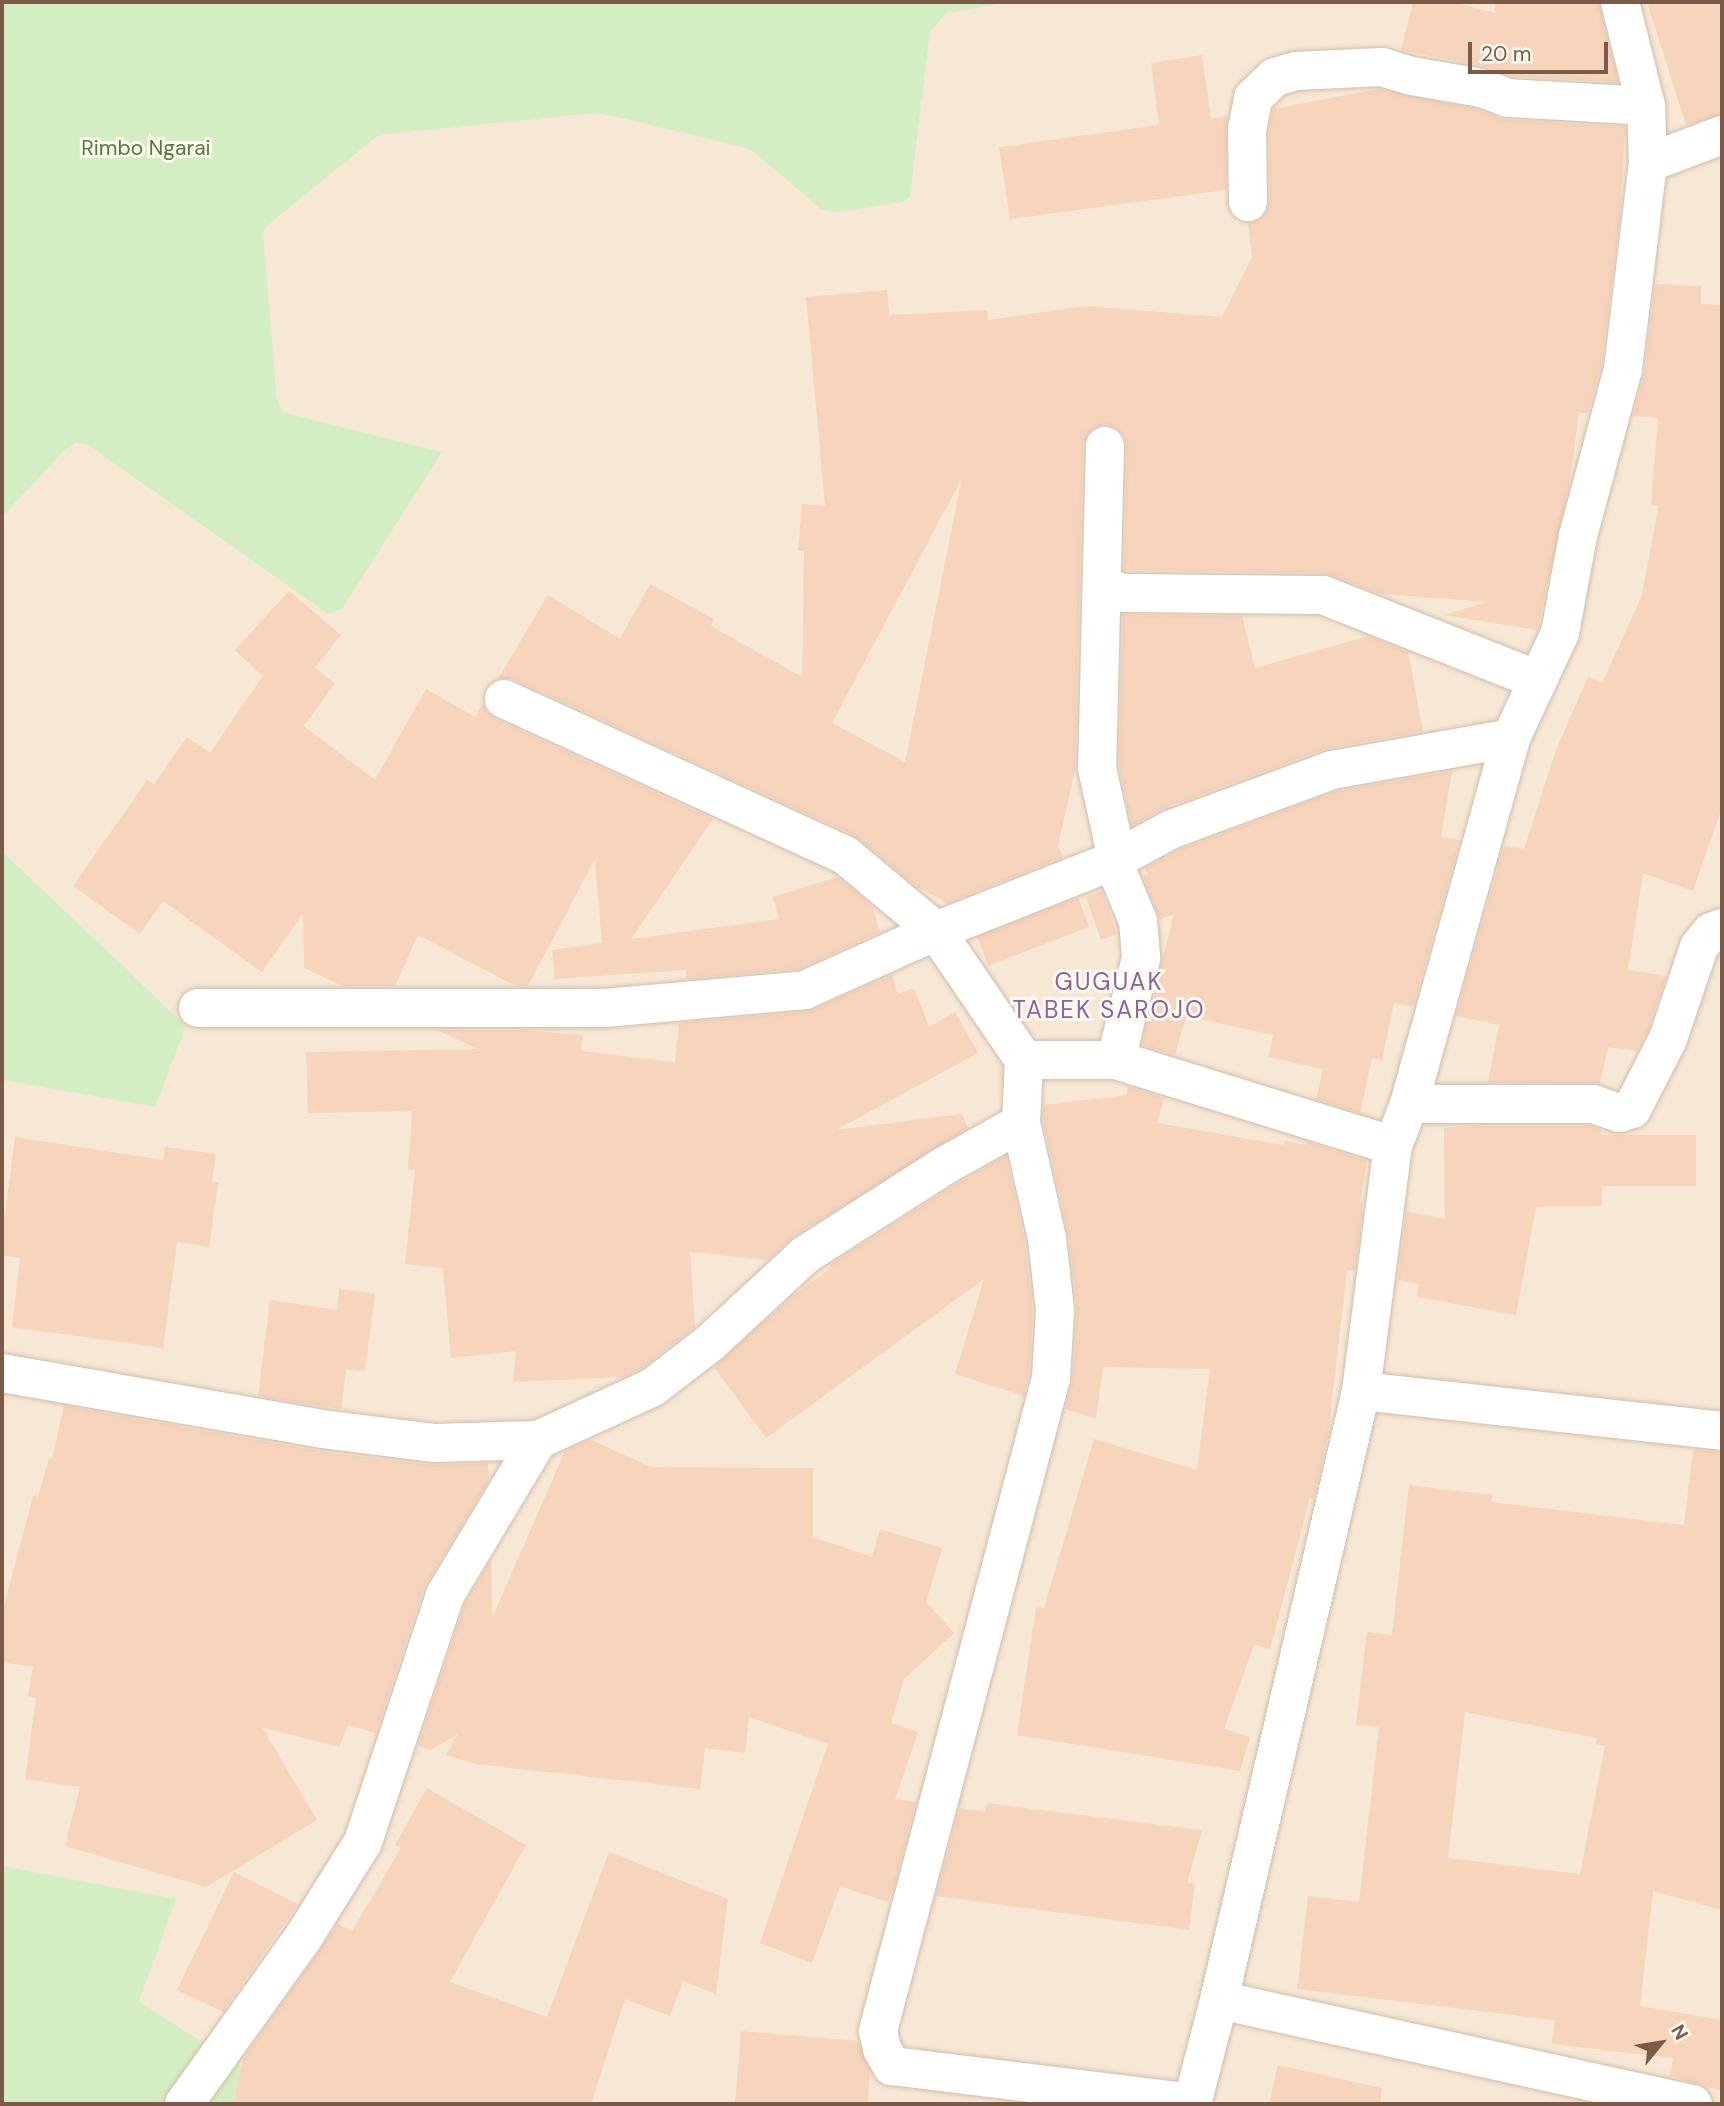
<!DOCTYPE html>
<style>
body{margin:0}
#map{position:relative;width:1724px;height:2106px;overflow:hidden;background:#fef5e7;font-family:"DM Sans",sans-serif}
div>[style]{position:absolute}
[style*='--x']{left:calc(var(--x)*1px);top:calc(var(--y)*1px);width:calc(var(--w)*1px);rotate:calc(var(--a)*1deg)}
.residential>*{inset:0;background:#f7e7d5}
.green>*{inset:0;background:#d4eec3}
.building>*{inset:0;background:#f7d4bc;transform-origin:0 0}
.roads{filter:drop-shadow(0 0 2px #d2bdab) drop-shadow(0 0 2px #d2bdab)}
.minor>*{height:38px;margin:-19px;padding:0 19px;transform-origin:19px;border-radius:19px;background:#fff}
span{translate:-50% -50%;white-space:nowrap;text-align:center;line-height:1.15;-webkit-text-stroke:6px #fff9ef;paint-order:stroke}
.park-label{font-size:21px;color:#4e7c3c}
.quarter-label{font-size:24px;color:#8b649f;letter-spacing:2px}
.frame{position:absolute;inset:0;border:4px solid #7b5b48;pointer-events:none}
.north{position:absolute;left:1626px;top:2008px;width:70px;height:70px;-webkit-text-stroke:5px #fff9ef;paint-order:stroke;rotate:60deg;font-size:19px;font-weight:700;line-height:28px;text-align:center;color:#7b5b48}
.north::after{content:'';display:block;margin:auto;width:24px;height:32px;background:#7b5b48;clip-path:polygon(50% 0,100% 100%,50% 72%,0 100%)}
.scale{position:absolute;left:1468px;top:42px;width:140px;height:32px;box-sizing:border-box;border:4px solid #7b5b48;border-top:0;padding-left:9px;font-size:21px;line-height:24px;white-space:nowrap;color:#7b5b48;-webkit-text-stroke:5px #fff9ef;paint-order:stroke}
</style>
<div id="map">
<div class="residential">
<div style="clip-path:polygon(1012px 2px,1722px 2px,1722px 2104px,232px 2104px,253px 2074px,139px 2003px,175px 1899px,2px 1866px,2px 1080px,155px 1107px,185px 1026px,2px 851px,2px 517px,65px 450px,76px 443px,88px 445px,328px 614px,441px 453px,283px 412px,277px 399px,263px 232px,268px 225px,379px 135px,598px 113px,743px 147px,755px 153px,821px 209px,833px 213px,904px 202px,910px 197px,930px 32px,947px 13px)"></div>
</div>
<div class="green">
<div style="clip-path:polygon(2px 2px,1012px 2px,947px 13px,930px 32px,910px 197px,904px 202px,833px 213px,821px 209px,755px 153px,743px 147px,598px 113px,379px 135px,268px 225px,263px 232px,277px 399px,283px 412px,442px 452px,342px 609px,328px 614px,88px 445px,76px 443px,65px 450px,2px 517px)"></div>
<div style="clip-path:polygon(2px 851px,186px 1026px,155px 1107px,2px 1080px)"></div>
<div style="clip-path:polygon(2px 1866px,176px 1899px,139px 2002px,253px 2074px,232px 2104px,2px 2104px)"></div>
</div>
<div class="building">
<div style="clip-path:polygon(1413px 2px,1453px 2px,1495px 13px,1495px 2px,1599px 2px,1618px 82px,1513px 76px,1485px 66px,1401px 50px)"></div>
<div style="clip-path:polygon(1647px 2px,1722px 2px,1722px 114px,1686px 125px)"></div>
<div style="clip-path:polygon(1202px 55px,1211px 119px,1227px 116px,1226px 190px,1010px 219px,999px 147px,1159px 125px,1151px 63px)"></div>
<div style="clip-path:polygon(evenodd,1379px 89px,1475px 109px,1506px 120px,1625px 127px,1620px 216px,1601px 365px,1588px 413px,1579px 413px,1569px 487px,1537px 630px,1444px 615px,1487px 602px,1381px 594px,1324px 573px,1124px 570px,1127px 446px,1124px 435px,1116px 427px,1105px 424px,1095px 427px,1087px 434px,1083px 445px,1075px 770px,1058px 846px,1063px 857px,948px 903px,917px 887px,854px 835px,513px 679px,498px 679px,548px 595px,620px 639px,650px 584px,714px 619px,711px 626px,802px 677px,804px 551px,798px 551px,802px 504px,825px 506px,806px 297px,887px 290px,889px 315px,987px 310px,988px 320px,1086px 306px,1222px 317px,1252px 257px,1248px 224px,1260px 220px,1267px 213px,1270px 202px,1269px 132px,1273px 109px,1379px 89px,962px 478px,905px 762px,832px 723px,962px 478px)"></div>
<div style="clip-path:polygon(1655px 284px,1701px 286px,1701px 304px,1722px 305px,1722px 807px,1693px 891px,1643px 873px,1628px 970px,1666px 976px,1648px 1030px,1637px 1051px,1608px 1047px,1600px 1083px,1488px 1082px,1499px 1025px,1456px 1016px,1504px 846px,1524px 849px,1556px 750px,1588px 677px,1602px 683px,1641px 598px,1659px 506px,1651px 505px,1658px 418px,1633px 416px,1645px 372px)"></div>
<div style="clip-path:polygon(289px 591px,341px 635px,315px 668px,335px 683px,304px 726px,375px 780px,426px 689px,475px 717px,483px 703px,487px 712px,495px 719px,713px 819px,631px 939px,779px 919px,773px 897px,837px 877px,872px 906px,880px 932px,799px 969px,685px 979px,686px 970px,555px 979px,552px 950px,602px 943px,595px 859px,528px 986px,516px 986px,418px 935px,395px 986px,343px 986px,304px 968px,303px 913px,262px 972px,163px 901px,140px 934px,73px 886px,147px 780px,154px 784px,187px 737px,210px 753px,263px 676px,235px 650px)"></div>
<div style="clip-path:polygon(1123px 615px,1242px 616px,1255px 668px,1368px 636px,1408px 652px,1423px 731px,1325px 749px,1164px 808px,1132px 826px,1119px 766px)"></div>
<div style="clip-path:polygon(1452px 771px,1441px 837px,1460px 840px,1413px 1007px,1394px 1003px,1382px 1060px,1372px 1058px,1360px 1113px,1316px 1099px,1323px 1069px,1268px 1057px,1273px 1035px,1186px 1016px,1175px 1055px,1142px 1045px,1174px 914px,1160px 919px,1143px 876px,1148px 875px,1145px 868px,1181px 849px,1338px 791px)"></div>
<div style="left:1102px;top:891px;width:46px;height:17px;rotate:71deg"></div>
<div style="left:1078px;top:898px;width:31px;height:108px;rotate:69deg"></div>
<div style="clip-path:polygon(892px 975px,898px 994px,914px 988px,929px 1027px,955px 1012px,978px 1053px,836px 1130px,962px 1114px,968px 1128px,793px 1237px,767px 1260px,690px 1252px,695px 1327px,642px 1368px,623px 1377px,513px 1382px,516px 1351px,451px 1358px,443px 1268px,405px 1264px,415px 1170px,408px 1169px,412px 1111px,308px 1113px,306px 1052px,478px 1049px,437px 1030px,524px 1030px,583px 1035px,581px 1051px,675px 1062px,679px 1023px,807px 1012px)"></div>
<div style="clip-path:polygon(1128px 1087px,1164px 1098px,1157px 1123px,1284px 1145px,1285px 1141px,1307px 1145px,1307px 1142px,1367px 1161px,1360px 1203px,1363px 1204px,1355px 1271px,1347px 1270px,1328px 1436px,1313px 1499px,1310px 1498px,1270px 1649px,1254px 1644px,1224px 1729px,1250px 1737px,1240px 1771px,1017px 1735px,1036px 1607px,1044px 1608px,1094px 1439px,1197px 1470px,1210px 1369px,1103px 1367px,1096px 1419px,1065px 1409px,1073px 1379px,1077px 1309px,1069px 1235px,1043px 1121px,1044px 1105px,1126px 1095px)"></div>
<div style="clip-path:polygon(1479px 1126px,1589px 1126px,1601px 1130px,1601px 1135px,1696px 1135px,1696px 1186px,1602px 1186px,1602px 1206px,1536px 1207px,1516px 1315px,1417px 1297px,1419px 1284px,1398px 1280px,1406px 1212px,1445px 1219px,1444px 1128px)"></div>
<div style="clip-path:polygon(15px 1137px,163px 1160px,165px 1147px,216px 1154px,212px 1182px,218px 1183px,209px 1247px,177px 1242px,163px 1348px,12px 1327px,20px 1258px,2px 1255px,2px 1215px,5px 1215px)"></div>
<div style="clip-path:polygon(1006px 1156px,1025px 1242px,1033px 1312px,1029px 1375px,1024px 1396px,955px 1374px,984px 1279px,766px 1438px,714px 1367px,793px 1296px,832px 1267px,828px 1266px,955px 1185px)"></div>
<div style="clip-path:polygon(339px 1289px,375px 1294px,365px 1371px,346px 1369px,341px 1409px,258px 1396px,270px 1300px,337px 1310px)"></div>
<div style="clip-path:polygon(64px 1406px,336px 1454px,433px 1465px,488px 1463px,489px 1480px,424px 1588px,376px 1733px,348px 1725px,339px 1747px,262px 1727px,317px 1820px,206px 1887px,65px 1846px,80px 1787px,25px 1779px,36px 1698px,28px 1696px,33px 1667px,2px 1662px,2px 1614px,33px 1496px,38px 1497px,49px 1458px,52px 1459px)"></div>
<div style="clip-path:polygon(591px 1440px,651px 1467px,813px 1468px,813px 1537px,872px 1557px,880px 1529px,942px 1548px,926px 1602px,954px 1633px,904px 1679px,891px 1723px,918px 1732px,895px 1799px,916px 1802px,893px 1890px,888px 1902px,840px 1886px,812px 1963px,760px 1943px,828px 1744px,749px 1717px,745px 1753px,705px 1748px,700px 1789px,475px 1764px,446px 1755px,458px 1734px,431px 1750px,418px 1746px,465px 1604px,491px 1561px,492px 1618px,565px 1451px)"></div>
<div style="clip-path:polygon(evenodd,1693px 1450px,1722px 1452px,1722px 1910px,1653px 1891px,1640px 2006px,1722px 2020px,1722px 2091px,1670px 2076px,1673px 2058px,1552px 2044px,1555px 2020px,1297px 1989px,1308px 1896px,1359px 1902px,1379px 1727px,1356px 1725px,1367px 1632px,1392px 1635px,1409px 1485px,1492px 1495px,1491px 1502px,1684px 1525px,1693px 1450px,1465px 1712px,1597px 1738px,1596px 1744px,1605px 1746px,1580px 1874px,1448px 1858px,1465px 1712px)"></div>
<div style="clip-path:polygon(427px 1788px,526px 1845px,450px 1982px,547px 2017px,609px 1852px,728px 1899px,716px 1994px,683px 1981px,670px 2016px,625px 1999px,591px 2104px,233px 2104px,244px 2058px,338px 1924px,352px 1931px,401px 1848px,395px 1845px)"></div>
<div style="clip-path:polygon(987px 1803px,1202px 1830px,1187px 1883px,1195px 1884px,1189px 1930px,936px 1896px,960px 1808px,985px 1812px)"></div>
<div style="clip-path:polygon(234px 1872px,298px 1904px,223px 2012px,177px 1990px)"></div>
<div style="clip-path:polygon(741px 2031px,858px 2041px,870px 2072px,868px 2104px,735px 2104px)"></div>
<div style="clip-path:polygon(1278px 2065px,1382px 2088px,1380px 2104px,1269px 2104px)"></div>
</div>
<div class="roads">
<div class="minor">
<div style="--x:1648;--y:163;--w:79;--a:-20.7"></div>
<div style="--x:1248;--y:202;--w:72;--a:-90.8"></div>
<div style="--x:1247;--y:130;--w:33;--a:-79"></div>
<div style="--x:1253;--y:98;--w:30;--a:-44"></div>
<div style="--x:1275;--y:77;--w:22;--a:-16"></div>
<div style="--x:1296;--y:71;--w:86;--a:-2.7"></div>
<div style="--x:1382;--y:67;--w:31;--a:17"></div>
<div style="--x:1412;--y:76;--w:70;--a:9.9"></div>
<div style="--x:1481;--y:88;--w:29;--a:20"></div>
<div style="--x:1508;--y:98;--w:138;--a:3.3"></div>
<div style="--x:1105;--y:446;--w:322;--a:91.4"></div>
<div style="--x:1097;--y:768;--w:79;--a:77.6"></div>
<div style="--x:1114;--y:845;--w:16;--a:94"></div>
<div style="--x:1113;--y:861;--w:65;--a:67.4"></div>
<div style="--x:1138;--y:921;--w:37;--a:85"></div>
<div style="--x:1141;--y:958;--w:105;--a:103.8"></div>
<div style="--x:1103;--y:587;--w:22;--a:16"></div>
<div style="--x:1124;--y:593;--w:199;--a:0.6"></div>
<div style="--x:1323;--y:595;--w:231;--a:21.6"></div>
<div style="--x:504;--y:699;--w:375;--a:24.6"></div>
<div style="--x:845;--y:855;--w:119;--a:39.9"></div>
<div style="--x:936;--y:931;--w:156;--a:55.7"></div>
<div style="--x:198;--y:1008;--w:407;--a:0"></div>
<div style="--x:605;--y:1008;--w:201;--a:-5.1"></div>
<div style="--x:805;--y:990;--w:144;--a:-24.2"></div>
<div style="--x:936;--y:931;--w:190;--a:-21.6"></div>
<div style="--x:1113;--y:861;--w:67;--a:-28.5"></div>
<div style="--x:1172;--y:829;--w:171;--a:-20.2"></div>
<div style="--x:1332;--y:770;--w:182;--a:-10.1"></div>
<div style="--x:1409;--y:1104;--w:184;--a:0"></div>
<div style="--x:1593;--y:1104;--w:28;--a:19"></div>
<div style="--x:1619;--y:1113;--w:14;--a:-17"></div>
<div style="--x:1632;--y:1109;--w:79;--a:-62.8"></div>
<div style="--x:1668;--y:1039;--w:97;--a:-71.4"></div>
<div style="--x:1699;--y:947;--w:19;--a:-51"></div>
<div style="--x:1711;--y:932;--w:12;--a:-20"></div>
<div style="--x:1021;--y:1123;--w:118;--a:77.3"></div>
<div style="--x:1047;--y:1238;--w:73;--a:83.7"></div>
<div style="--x:1055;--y:1311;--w:67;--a:93.4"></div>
<div style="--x:1051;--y:1378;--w:676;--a:104.84"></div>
<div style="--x:878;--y:2031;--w:18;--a:77"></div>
<div style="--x:882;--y:2049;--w:20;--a:60"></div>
<div style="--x:892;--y:2066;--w:302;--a:7"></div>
<div style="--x:2;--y:1373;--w:325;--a:9.9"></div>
<div style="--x:322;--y:1429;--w:114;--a:7.1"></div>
<div style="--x:435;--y:1443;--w:103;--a:-1.7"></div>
<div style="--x:538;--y:1440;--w:127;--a:-24.7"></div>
<div style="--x:653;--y:1387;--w:72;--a:-37.7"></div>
<div style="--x:710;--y:1343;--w:129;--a:-42.8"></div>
<div style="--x:805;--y:1255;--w:165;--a:-32.6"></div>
<div style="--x:944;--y:1166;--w:88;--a:-29.2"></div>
<div style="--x:1021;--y:1123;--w:63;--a:-87.3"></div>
<div style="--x:1024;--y:1060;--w:92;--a:0"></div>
<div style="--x:1116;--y:1060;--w:290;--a:17.2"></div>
<div style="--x:1361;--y:1391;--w:363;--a:6.3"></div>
<div style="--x:1219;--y:2000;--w:485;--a:12.4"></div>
<div style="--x:184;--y:2104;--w:204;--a:-54.4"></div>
<div style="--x:303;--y:1938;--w:113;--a:-58"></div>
<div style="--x:363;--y:1842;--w:260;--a:-71.6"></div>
<div style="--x:445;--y:1595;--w:181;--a:-59"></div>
<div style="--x:1192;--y:2104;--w:107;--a:-75.4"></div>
<div style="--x:1219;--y:2000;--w:625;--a:-76.87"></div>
<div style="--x:1361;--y:1391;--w:247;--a:-82.6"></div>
<div style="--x:1393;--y:1146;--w:45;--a:-69.1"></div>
<div style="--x:1409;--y:1104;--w:380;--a:-74.4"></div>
<div style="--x:1511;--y:738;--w:116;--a:-65"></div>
<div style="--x:1560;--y:633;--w:99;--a:-79.5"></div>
<div style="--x:1578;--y:536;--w:173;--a:-74.9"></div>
<div style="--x:1623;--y:369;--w:208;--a:-83.1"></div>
<div style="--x:1648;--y:163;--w:57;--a:-92"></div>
<div style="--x:1646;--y:106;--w:107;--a:-104"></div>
</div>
</div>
<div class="park-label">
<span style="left:146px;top:148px">Rimbo Ngarai</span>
</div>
<div class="quarter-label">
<span style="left:1109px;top:996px">GUGUAK<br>TABEK SAROJO</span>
</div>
<div class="frame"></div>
<div class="north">N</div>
<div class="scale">20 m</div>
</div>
